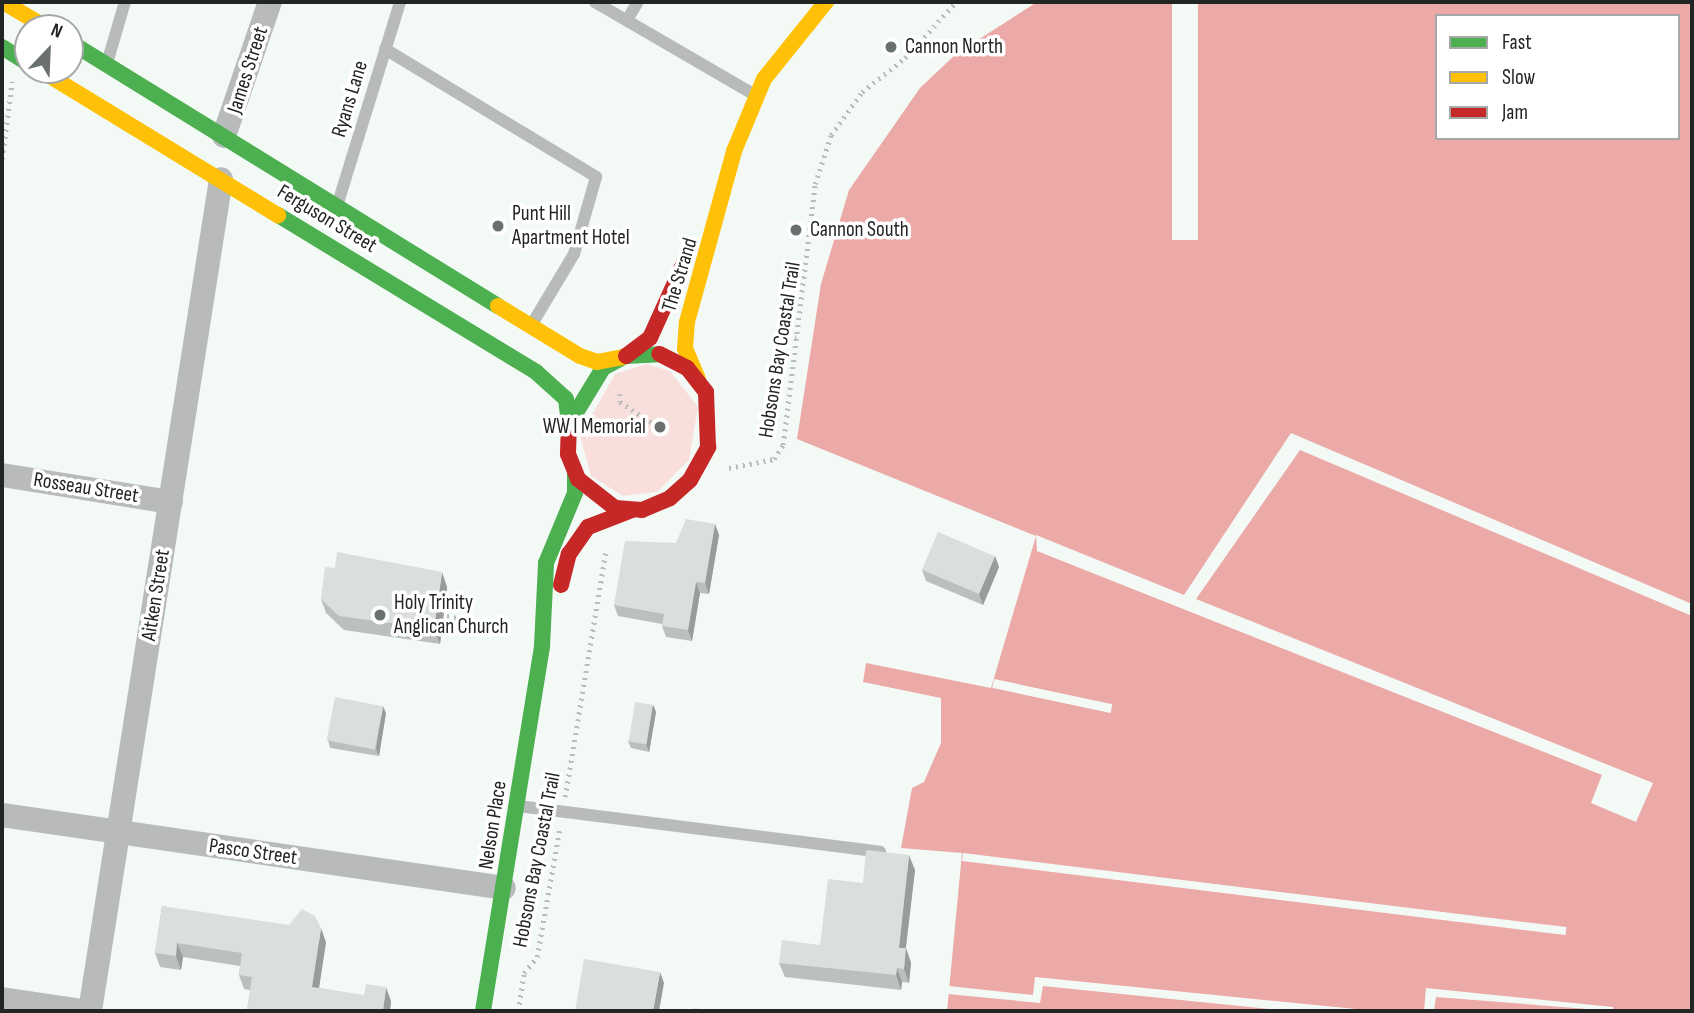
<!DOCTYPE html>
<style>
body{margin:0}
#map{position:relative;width:1694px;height:1013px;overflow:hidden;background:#f3faf6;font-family:"Sofia Sans Condensed",sans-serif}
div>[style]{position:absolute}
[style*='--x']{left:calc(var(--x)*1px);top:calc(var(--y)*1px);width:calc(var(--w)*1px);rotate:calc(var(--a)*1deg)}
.green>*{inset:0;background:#f8dfdc}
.water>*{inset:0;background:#ebaaa8}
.pier>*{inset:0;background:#f3faf6;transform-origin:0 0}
.path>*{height:4.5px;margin-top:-2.25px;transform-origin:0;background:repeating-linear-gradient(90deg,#b8bdba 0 2px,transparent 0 7px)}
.lane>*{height:12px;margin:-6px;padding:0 6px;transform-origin:6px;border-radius:6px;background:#b8bbba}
.street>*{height:24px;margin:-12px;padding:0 12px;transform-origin:12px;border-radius:12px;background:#b8bbba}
.fast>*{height:16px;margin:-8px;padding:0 8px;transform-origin:8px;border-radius:8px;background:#4caf50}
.slow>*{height:16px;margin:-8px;padding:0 8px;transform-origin:8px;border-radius:8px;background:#ffc107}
.jam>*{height:16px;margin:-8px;padding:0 8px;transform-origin:8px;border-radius:8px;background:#c62828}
.wall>*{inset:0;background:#bbc0bd}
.shaded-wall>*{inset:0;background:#999c9a}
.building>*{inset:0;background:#dadfdc;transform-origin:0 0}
.dots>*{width:19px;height:19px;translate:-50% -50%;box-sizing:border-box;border:4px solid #fff;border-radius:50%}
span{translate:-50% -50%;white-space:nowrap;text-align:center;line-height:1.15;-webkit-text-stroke:7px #fff;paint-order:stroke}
.poi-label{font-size:21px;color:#212523}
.left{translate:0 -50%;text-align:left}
.right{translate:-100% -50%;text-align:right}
.street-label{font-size:21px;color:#212523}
.frame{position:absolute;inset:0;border:4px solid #212523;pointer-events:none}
.legend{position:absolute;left:1435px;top:14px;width:245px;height:126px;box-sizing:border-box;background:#fff;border:2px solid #a6a8a7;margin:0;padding:9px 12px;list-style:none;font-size:21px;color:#212523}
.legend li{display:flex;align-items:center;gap:14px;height:35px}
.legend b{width:35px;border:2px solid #a6a8a7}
.north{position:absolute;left:14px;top:14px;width:70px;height:70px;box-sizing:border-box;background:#fff;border:2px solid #a6a8a7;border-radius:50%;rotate:23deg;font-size:19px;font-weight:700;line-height:28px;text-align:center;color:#212523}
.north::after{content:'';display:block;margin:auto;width:24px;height:32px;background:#6a706d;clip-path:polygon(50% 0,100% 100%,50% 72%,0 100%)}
</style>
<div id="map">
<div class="green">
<div style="clip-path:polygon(646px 364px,670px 371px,698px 407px,689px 460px,657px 492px,623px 496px,591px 476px,580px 436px,615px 374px)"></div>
</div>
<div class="water">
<div style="clip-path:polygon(evenodd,1037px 2px,1692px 2px,1692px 1011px,947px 1011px,962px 853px,901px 848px,912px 788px,924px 782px,941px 743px,941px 698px,863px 682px,866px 663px,991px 688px,1036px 536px,797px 439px,821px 284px,849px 190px,920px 88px,956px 54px,1037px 2px,1437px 16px,1678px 16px,1678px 138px,1437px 138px,1437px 16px)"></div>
</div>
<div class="pier">
<div style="left:1172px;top:2px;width:26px;height:238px"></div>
<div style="clip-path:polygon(1291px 433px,1692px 604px,1692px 616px,1300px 450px,1196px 599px,1653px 783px,1636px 822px,1591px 803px,1602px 775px,1037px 551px,1036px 535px,1184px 595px)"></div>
<div style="left:994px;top:679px;width:121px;height:9px;rotate:12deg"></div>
<div style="left:963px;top:853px;width:608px;height:8px;rotate:7deg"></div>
<div style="clip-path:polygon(1035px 977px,1376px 1011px,1289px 1011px,1043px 986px,1040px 1003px,948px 994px,949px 986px,1033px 995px)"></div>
<div style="clip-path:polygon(1426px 988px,1613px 1007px,1613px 1011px,1436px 997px,1434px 1011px,1424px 1011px)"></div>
</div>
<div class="path">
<div style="--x:2;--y:159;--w:78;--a:-82.6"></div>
<div style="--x:775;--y:343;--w:22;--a:-16"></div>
<div style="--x:620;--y:394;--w:8;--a:90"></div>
<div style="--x:620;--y:402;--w:40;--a:32.9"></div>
<div style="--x:729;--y:468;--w:46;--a:-11.3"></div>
<div style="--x:774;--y:459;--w:17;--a:-57"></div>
<div style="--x:783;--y:445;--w:263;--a:-83"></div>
<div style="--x:815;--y:184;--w:52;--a:-71.9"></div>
<div style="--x:831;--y:135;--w:53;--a:-54.2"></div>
<div style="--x:862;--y:92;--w:55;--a:-38.3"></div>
<div style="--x:905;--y:58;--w:76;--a:-47.7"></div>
<div style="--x:447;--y:616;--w:26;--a:11"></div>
<div style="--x:485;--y:622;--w:16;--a:11"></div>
<div style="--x:565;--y:797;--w:250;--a:-80.6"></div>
<div style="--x:518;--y:1011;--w:38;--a:-81"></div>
<div style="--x:524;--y:973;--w:21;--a:-51"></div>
<div style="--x:537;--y:957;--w:132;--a:-80"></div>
</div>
<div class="lane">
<div style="--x:595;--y:2;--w:185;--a:30.2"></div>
<div style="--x:627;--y:20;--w:21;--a:-59"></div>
<div style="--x:385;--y:49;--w:247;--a:31.2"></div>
<div style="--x:596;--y:177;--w:80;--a:105.9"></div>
<div style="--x:574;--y:254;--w:82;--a:121"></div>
<div style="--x:107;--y:63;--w:64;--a:-73.6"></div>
<div style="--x:337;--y:206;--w:214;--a:-72.8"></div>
<div style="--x:518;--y:806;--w:365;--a:7.2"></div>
</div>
<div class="street">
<div style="--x:224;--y:136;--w:142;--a:-71.1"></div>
<div style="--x:2;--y:475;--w:171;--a:9.1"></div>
<div style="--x:2;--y:815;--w:507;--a:8.27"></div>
<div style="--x:2;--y:999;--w:80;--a:8.6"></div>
<div style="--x:90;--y:1011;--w:842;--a:-81.05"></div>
</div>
<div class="fast">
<div style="--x:70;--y:42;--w:503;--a:31.67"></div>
<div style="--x:2;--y:47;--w:31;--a:32"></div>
<div style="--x:278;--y:215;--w:302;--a:31.3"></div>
<div style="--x:536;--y:372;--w:40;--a:42"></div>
<div style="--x:566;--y:399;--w:23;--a:83"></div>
<div style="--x:569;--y:424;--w:66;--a:-58.7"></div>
<div style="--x:603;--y:368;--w:26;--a:-28"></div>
<div style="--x:626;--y:356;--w:33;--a:-3"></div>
<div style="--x:483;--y:1011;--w:370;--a:-80.8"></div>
<div style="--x:542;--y:646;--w:83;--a:-87.2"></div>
<div style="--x:546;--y:563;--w:76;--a:-67.5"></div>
<div style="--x:575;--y:493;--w:19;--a:-90"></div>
</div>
<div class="slow">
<div style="--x:3;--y:2;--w:51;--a:30.6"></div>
<div style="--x:40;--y:70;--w:279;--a:31.4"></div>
<div style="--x:498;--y:306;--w:96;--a:31.4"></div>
<div style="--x:580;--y:356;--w:18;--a:19"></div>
<div style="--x:597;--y:362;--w:26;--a:-11"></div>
<div style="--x:698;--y:379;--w:33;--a:-113"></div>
<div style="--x:685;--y:349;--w:27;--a:-86"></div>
<div style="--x:687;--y:322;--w:177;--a:-74.6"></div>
<div style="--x:734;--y:151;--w:78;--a:-67.4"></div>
<div style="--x:764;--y:79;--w:99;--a:-51.2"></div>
</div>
<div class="jam">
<div style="--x:626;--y:356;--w:30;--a:-37"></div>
<div style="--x:650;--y:338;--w:90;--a:-65.7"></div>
<div style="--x:569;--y:424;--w:30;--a:92"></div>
<div style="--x:568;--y:454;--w:27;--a:68"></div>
<div style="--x:578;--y:479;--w:47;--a:38.1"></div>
<div style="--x:615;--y:508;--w:27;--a:4"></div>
<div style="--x:642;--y:510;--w:30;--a:-23"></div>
<div style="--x:670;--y:498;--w:27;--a:-42"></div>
<div style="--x:690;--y:480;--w:38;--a:-61"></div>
<div style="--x:708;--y:447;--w:55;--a:-92.1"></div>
<div style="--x:706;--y:392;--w:31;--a:-128"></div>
<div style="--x:687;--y:368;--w:31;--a:-153"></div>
<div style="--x:561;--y:585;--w:32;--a:-76"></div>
<div style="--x:569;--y:554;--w:33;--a:-55"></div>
<div style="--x:588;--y:527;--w:47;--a:-21.1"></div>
</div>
<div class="wall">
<div style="clip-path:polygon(715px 524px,719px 535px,709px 594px,700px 593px,692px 641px,666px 637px,662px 626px,662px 624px,618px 616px,614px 605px,676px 543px)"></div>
<div style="clip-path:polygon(995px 556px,999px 567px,983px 605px,926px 581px,922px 570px)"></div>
<div style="clip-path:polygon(447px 587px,440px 644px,344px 630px,326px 613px,321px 599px)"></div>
<div style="clip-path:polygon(653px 705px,656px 712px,649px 752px,631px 748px,628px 741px)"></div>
<div style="clip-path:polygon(386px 713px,379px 756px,330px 748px,328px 740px)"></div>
<div style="clip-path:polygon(915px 870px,906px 948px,911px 963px,909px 983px,902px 982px,901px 990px,785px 977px,779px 963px,820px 945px,863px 883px)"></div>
<div style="clip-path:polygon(162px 906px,326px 942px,319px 988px,391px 1001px,390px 1011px,247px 1011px,250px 990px,244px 989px,239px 975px,240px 966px,183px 957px,181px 970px,160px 967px,155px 953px)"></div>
</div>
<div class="shaded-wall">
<div style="clip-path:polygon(715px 524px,719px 535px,709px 594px,705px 583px)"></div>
<div style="clip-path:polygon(995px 556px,999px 567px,983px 605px,979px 594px)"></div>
<div style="clip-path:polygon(442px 572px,447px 587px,440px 644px,434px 629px)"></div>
<div style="clip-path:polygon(696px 582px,700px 593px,692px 641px,688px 630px)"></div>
<div style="clip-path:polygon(653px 705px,656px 712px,649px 752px,646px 744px)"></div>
<div style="clip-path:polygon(383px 706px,386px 713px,379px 756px,376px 749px)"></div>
<div style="clip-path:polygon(909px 855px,915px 870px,904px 962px,899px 948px)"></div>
<div style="clip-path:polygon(321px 928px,326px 942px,317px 1001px,312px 987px)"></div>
<div style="clip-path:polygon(177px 943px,183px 957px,181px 970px,176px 956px)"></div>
<div style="clip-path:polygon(906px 948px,911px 963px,909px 983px,904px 969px)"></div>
<div style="clip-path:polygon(897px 968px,902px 982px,901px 990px,896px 975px)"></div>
<div style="clip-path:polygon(660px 972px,664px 983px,659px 1011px,653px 1011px)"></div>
<div style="clip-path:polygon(386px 987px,391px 1001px,390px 1011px,383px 1011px)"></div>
</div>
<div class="building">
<div style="clip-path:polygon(686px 519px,715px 524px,705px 583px,696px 582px,688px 630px,662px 626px,664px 614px,614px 605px,625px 541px,676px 543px)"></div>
<div style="left:938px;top:532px;width:62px;height:41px;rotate:23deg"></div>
<div style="clip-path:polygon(337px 552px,442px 572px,434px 629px,339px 616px,321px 599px,325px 567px,335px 568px)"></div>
<div style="left:335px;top:697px;width:49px;height:44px;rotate:11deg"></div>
<div style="left:635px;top:702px;width:18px;height:40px;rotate:9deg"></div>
<div style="clip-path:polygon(866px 850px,909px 855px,899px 948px,906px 948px,904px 969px,897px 968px,896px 975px,779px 963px,782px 940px,820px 945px,828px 879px,863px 883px)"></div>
<div style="clip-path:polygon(162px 906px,289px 925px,302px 909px,315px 916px,321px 928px,312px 987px,364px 995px,366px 984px,386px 987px,383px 1011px,247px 1011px,252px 977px,239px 975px,242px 953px,177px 943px,176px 956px,155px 953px)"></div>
<div style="clip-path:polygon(584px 959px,660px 972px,653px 1011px,575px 1011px)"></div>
<div style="clip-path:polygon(694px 1008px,714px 1011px,693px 1011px)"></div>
</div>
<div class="dots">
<div style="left:891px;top:47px;background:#6a706d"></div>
<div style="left:498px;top:226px;background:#6a706d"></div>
<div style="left:796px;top:230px;background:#6a706d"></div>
<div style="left:660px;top:427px;background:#6a706d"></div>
<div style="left:380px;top:615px;background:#6a706d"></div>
</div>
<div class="poi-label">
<span class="left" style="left:905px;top:47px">Cannon North</span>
<span class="left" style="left:512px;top:226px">Punt Hill<br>Apartment Hotel</span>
<span class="left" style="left:810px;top:230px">Cannon South</span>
<span class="right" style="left:646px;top:427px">WW I Memorial</span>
<span class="left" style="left:394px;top:615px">Holy Trinity<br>Anglican Church</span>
</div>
<div class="street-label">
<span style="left:248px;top:70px;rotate:-72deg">James Street</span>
<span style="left:350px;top:99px;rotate:-73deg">Ryans Lane</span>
<span style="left:327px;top:219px;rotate:31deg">Ferguson Street</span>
<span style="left:680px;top:275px;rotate:-73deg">The Strand</span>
<span style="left:780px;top:350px;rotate:-81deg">Hobsons Bay Coastal Trail</span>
<span style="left:86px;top:488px;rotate:9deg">Rosseau Street</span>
<span style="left:156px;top:595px;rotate:-81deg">Aitken Street</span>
<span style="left:493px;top:825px;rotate:-81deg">Nelson Place</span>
<span style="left:253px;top:852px;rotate:8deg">Pasco Street</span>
<span style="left:537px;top:860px;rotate:-79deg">Hobsons Bay Coastal Trail</span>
</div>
<div class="frame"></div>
<ul class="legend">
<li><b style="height:9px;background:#4caf50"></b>Fast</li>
<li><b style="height:9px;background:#ffc107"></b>Slow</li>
<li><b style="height:9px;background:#c62828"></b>Jam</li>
</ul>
<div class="north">N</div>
</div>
